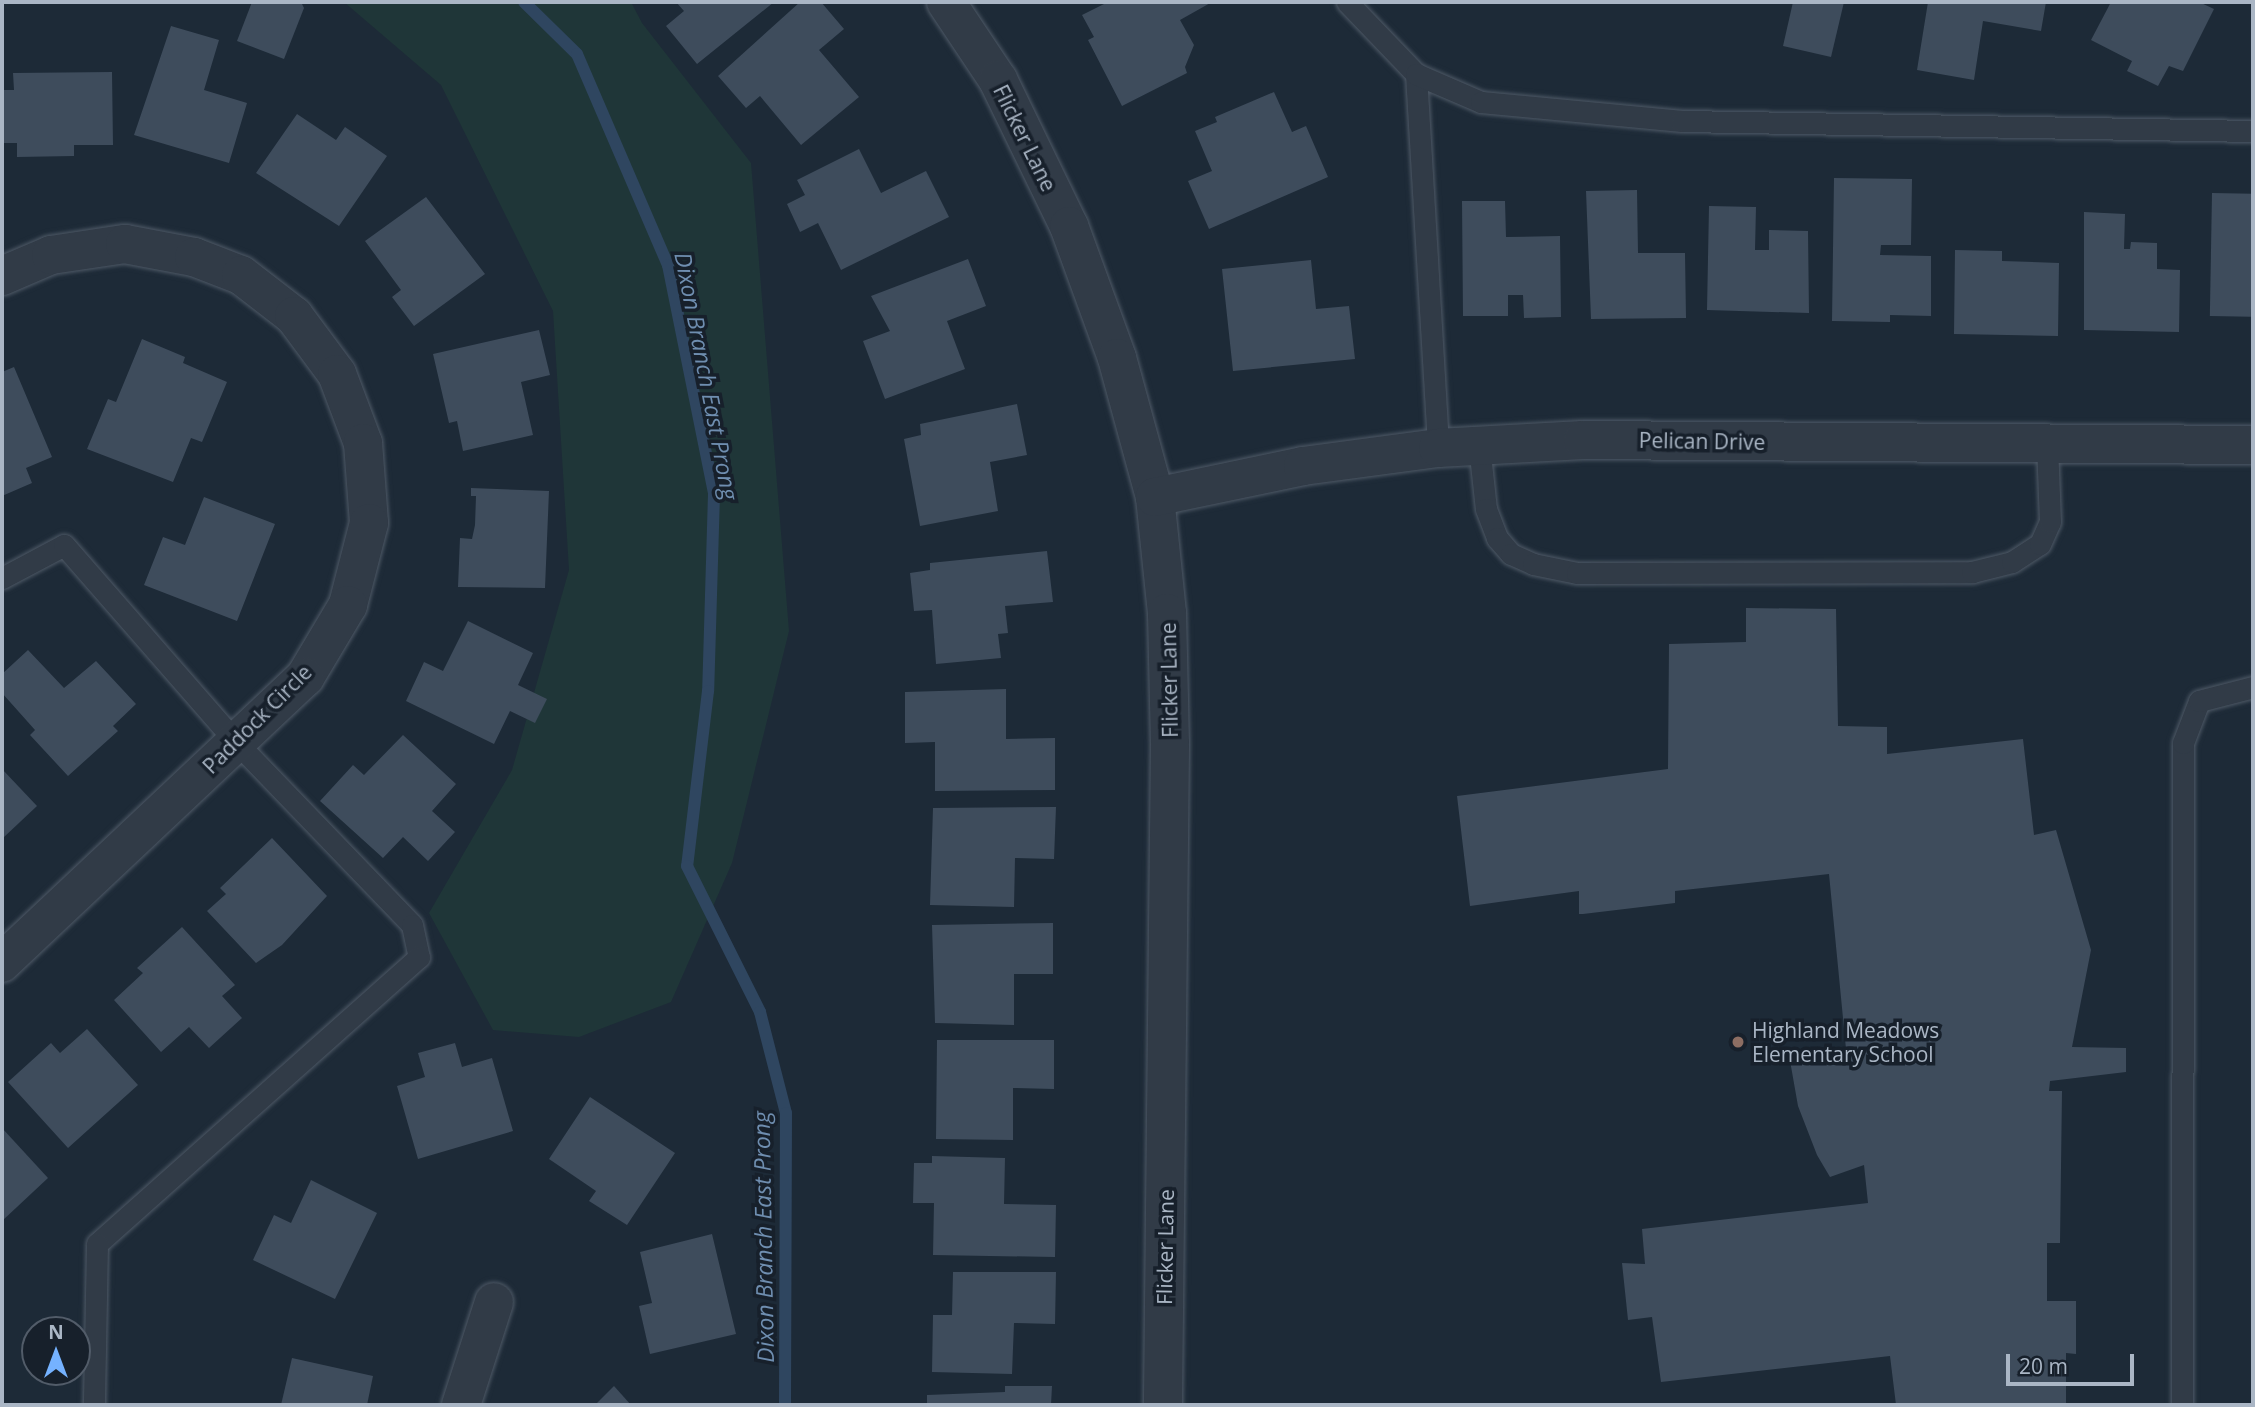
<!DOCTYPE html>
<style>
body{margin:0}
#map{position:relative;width:2255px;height:1407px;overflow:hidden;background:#1d2a37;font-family:"Open Sans",sans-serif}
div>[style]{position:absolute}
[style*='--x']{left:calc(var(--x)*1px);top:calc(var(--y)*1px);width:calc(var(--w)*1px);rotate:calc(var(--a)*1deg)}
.green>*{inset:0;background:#1f3638}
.stream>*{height:12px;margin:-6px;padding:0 6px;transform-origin:6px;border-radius:6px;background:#2f4660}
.building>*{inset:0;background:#3e4c5c;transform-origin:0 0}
.roads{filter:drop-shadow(0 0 2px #4e5966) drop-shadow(0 0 2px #4e5966)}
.service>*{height:21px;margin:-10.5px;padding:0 10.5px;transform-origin:10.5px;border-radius:10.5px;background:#313b47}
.minor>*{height:38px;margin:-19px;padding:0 19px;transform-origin:19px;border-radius:19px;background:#313b47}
.dots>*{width:19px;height:19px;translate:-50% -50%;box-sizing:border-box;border:4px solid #17202b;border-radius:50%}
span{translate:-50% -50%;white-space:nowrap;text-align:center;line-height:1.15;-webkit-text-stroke:7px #17202b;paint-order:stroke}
.street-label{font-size:21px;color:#aab6c5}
.poi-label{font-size:21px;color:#aab6c5}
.left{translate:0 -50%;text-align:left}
.water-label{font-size:23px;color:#6f8eb0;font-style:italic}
.frame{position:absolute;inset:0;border:4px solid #aab6c5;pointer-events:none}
.north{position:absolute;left:21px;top:1316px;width:70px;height:70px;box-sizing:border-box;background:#17202b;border:2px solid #525c69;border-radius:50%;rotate:0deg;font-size:19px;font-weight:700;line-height:28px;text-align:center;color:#aab6c5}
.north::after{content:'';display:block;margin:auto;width:24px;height:32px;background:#75b2ff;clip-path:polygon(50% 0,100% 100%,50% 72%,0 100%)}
.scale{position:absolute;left:2006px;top:1354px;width:128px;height:32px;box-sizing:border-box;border:4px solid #aab6c5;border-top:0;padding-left:9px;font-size:21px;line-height:24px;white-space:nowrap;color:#aab6c5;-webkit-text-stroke:5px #17202b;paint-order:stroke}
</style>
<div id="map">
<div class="green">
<div style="clip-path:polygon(344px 2px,631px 2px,642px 23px,751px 163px,789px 631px,732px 863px,671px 1002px,579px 1037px,493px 1030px,429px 913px,512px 770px,569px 570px,553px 311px,441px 85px)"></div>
</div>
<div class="stream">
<div style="--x:524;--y:2;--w:74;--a:44.5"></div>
<div style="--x:577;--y:54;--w:230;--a:66.7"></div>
<div style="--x:668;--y:265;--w:234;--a:78.6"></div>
<div style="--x:714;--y:494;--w:197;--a:91.7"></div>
<div style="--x:708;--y:691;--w:176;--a:96.8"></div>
<div style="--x:687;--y:866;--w:163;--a:63.4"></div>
<div style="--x:760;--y:1012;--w:104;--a:75.6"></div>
<div style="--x:786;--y:1113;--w:292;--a:90.2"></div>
</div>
<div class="building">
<div style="clip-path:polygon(252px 2px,301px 2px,304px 8px,284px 59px,237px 41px)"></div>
<div style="clip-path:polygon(676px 2px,774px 2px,697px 64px,666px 26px,684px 11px)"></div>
<div style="clip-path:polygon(800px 2px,821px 2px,844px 29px,819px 50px,859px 97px,801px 145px,760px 96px,746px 108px,718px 76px)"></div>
<div style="clip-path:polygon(1108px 2px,1212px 2px,1180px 20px,1194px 45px,1185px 67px,1187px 73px,1122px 106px,1088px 40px,1094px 37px,1082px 15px)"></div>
<div style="clip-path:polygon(1793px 2px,1844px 2px,1831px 57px,1783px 46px)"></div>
<div style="clip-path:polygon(1928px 2px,2046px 2px,2041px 31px,1983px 21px,1974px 80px,1917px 70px)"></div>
<div style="clip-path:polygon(2111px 2px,2199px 2px,2214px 9px,2183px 71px,2169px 66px,2158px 86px,2127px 71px,2132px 61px,2091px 40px)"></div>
<div style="clip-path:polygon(171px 26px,219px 40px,204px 90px,247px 103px,229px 163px,134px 135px)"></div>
<div style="clip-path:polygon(112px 72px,113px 145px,74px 145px,74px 156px,17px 157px,17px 143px,2px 143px,2px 90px,14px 90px,13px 73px)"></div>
<div style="clip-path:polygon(1274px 92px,1292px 132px,1306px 126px,1328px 177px,1209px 229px,1188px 181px,1212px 171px,1195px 131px,1217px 122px,1215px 117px)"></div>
<div style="clip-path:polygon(297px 114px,336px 140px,345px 127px,387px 156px,339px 226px,256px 173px)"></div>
<div style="clip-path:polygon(859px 149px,881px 193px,926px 171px,949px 217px,841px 270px,818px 223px,800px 232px,787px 204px,805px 195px,797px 180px)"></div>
<div style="clip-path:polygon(1834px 178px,1912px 179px,1911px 245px,1881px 245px,1880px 255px,1931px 256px,1931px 316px,1890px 315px,1890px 322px,1832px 321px)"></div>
<div style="clip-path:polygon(1637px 190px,1638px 253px,1685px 253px,1686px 318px,1591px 319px,1586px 191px)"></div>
<div style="left:2212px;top:193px;width:41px;height:123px;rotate:1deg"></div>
<div style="clip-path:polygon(426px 197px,485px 274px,414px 326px,392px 297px,401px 290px,365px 241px)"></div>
<div style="clip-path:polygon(1462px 201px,1505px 201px,1506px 237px,1560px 236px,1561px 317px,1524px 318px,1523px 295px,1508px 295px,1508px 316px,1463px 316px)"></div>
<div style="clip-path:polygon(1709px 206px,1756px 207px,1755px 250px,1769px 250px,1769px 230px,1808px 231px,1809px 313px,1707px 310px)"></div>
<div style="clip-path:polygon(2084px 212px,2125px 214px,2124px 249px,2130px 249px,2131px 242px,2157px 243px,2157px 269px,2180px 270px,2179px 332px,2084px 330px)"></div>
<div style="clip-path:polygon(1955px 250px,2002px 251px,2002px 261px,2059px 263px,2058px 336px,1954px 334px)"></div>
<div style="clip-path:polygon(968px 259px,986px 306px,947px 321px,965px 369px,885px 399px,863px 341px,890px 331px,871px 296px)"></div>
<div style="clip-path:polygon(1311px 260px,1316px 309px,1349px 306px,1355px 359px,1233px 371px,1222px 269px)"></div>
<div style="clip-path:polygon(539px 330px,550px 375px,521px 382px,533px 435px,463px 451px,457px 421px,449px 423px,433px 354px)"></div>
<div style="clip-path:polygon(142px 339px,185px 357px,183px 363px,227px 382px,202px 442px,191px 438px,173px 482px,87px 449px,108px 399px,116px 402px)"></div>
<div style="clip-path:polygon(14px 367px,52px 457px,26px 468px,32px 483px,2px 496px,2px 372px)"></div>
<div style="clip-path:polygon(1017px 404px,1027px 455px,990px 462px,998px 511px,920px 526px,904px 439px,921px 435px,920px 424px)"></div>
<div style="clip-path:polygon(471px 488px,549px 491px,545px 588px,458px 587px,460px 538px,472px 539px,475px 525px,476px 496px,471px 496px)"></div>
<div style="clip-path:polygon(204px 497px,275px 524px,237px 621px,144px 585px,163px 537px,185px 545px)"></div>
<div style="clip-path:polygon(1047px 551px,1053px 602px,1005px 606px,1008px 633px,998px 634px,1001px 658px,936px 664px,932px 610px,914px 611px,910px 573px,930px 570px,930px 563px)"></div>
<div style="clip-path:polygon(1746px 608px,1836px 609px,1838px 726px,1887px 727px,1887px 754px,2023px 739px,2034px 835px,2056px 830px,2091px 950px,2072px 1047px,2126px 1048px,2126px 1072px,2050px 1081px,2049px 1091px,2062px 1091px,2060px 1243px,2047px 1243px,2047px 1301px,2076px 1301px,2076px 1354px,2066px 1353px,2066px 1405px,1896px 1405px,1890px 1356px,1661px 1382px,1652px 1317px,1628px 1320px,1622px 1263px,1645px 1264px,1642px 1229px,1868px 1203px,1864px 1165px,1830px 1177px,1817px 1155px,1798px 1106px,1789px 1055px,1781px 1054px,1782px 1049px,1846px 1049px,1829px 874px,1675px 891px,1675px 903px,1583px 914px,1579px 914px,1579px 891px,1470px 906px,1457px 796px,1668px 769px,1669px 644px,1746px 642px)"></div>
<div style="clip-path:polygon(468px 621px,533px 653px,518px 685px,547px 699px,535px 723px,510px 711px,494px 744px,406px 701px,424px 662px,443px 671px)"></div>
<div style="clip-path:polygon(28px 650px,64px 688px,96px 661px,136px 704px,113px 726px,118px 731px,68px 776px,30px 735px,35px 730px,2px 693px,2px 674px)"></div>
<div style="clip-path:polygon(1006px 689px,1006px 739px,1055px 738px,1055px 790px,935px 791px,935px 742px,905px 743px,905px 692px)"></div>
<div style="clip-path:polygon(403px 735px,456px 784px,432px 811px,455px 832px,428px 861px,403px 837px,383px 858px,320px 801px,353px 765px,364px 775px)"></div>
<div style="clip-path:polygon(2px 769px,37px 806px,3px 838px,2px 837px)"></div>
<div style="clip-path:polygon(1056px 807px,1054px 859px,1015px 858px,1014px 907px,930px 905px,933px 808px)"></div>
<div style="clip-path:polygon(272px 838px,327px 896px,282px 945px,256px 963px,207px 911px,226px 894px,220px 888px)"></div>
<div style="clip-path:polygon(1053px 923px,1053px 974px,1014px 974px,1014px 1025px,935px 1023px,932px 925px)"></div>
<div style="clip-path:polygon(182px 927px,235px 985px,222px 996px,242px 1018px,209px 1048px,189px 1027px,161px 1052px,114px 1000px,143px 973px,137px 968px)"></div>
<div style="clip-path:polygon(87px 1029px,138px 1085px,68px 1148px,8px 1082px,51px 1043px,60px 1053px)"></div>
<div style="clip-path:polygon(937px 1040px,1054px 1040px,1054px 1089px,1013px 1088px,1013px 1140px,936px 1139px)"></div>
<div style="clip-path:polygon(455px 1043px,462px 1067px,492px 1058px,513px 1131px,418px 1159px,397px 1086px,425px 1077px,418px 1053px)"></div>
<div style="clip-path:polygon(590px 1097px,675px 1153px,627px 1225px,589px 1201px,596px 1191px,549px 1159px)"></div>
<div style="clip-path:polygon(2px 1128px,48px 1178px,2px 1221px)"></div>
<div style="clip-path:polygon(932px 1156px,1005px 1158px,1004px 1204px,1056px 1205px,1055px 1257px,933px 1255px,934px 1203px,913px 1203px,914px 1163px,932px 1163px)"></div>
<div style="clip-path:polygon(311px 1180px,377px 1213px,335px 1299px,253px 1260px,274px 1215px,291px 1223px)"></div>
<div style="clip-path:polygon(712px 1234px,736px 1334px,650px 1354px,639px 1306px,652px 1303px,640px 1252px)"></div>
<div style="clip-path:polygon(953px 1272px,1056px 1272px,1055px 1324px,1014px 1323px,1012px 1374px,932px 1372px,933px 1315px,952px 1315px)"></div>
<div style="clip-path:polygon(292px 1358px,373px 1376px,367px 1405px,281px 1405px)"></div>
<div style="clip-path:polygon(614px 1386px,631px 1405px,595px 1405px)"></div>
<div style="clip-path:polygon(1005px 1386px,1052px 1386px,1051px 1405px,927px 1405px,927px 1395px,1005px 1392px)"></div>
</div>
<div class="roads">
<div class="service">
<div style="--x:1347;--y:2;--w:100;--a:46.2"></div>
<div style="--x:1416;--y:74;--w:375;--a:86.6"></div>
<div style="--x:1416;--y:74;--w:71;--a:23.3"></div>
<div style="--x:1481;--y:102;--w:202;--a:5.4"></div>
<div style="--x:1682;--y:121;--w:571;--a:1"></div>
<div style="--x:1479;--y:445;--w:64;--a:83.8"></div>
<div style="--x:1486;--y:509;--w:31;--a:69"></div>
<div style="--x:1497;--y:538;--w:21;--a:49"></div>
<div style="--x:1511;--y:554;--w:24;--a:24"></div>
<div style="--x:1533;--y:564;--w:45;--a:11.6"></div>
<div style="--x:1577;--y:573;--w:395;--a:-0.1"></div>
<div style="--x:1972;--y:572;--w:41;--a:-14"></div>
<div style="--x:2012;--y:562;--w:33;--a:-33"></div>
<div style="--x:2040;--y:544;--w:24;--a:-66"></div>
<div style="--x:2050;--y:522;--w:78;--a:-92.2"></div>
<div style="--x:2;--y:578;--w:70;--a:-28"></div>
<div style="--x:64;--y:545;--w:263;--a:48.9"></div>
<div style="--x:237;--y:743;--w:252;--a:46.1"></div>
<div style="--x:412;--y:925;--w:33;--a:78"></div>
<div style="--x:419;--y:957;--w:431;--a:138.3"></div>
<div style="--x:97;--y:1244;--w:161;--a:91.1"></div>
<div style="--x:2182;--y:1405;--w:662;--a:-89.91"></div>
<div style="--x:2183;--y:743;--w:45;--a:-69.1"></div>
<div style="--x:2199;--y:701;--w:56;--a:-14.5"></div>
</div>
<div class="minor">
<div style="--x:946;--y:2;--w:94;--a:56.3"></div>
<div style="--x:998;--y:80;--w:162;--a:64.1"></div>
<div style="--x:1069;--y:226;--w:140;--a:70"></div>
<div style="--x:1117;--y:358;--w:144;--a:74.7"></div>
<div style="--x:1155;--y:497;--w:117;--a:84.1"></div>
<div style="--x:1167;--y:613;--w:131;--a:88.7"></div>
<div style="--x:1170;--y:744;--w:661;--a:90.61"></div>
<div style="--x:2;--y:276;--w:53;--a:-23.2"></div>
<div style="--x:51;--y:255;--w:75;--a:-8.5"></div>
<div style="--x:125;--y:244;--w:70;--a:10.7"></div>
<div style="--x:194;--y:257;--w:50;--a:21"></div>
<div style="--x:241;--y:275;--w:67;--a:37.7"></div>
<div style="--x:294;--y:316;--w:72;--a:53.4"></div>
<div style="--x:337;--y:374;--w:74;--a:69.4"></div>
<div style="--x:363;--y:443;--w:80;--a:85.7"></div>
<div style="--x:369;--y:523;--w:85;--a:104.4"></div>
<div style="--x:348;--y:605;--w:84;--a:120.8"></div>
<div style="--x:305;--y:677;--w:417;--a:136.7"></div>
<div style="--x:1155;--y:497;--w:151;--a:-11.8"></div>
<div style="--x:1303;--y:466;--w:136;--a:-7.6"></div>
<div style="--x:1438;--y:448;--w:145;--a:-3.2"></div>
<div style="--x:1583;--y:440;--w:670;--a:0.43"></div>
<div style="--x:461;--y:1405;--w:108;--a:-72.2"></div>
</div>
</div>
<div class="dots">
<div style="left:1738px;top:1042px;background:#8d6e63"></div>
</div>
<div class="street-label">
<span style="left:1025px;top:138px;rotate:64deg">Flicker Lane</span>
<span style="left:1702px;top:441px;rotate:1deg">Pelican Drive</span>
<span style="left:1169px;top:680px;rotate:-91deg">Flicker Lane</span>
<span style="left:257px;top:719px;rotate:-45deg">Paddock Circle</span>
<span style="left:1165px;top:1247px;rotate:-89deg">Flicker Lane</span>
</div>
<div class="poi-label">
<span class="left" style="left:1752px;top:1042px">Highland Meadows<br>Elementary School</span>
</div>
<div class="water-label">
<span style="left:707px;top:376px;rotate:79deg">Dixon Branch East Prong</span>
<span style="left:763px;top:1237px;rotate:-91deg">Dixon Branch East Prong</span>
</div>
<div class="frame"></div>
<div class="north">N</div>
<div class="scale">20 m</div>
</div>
